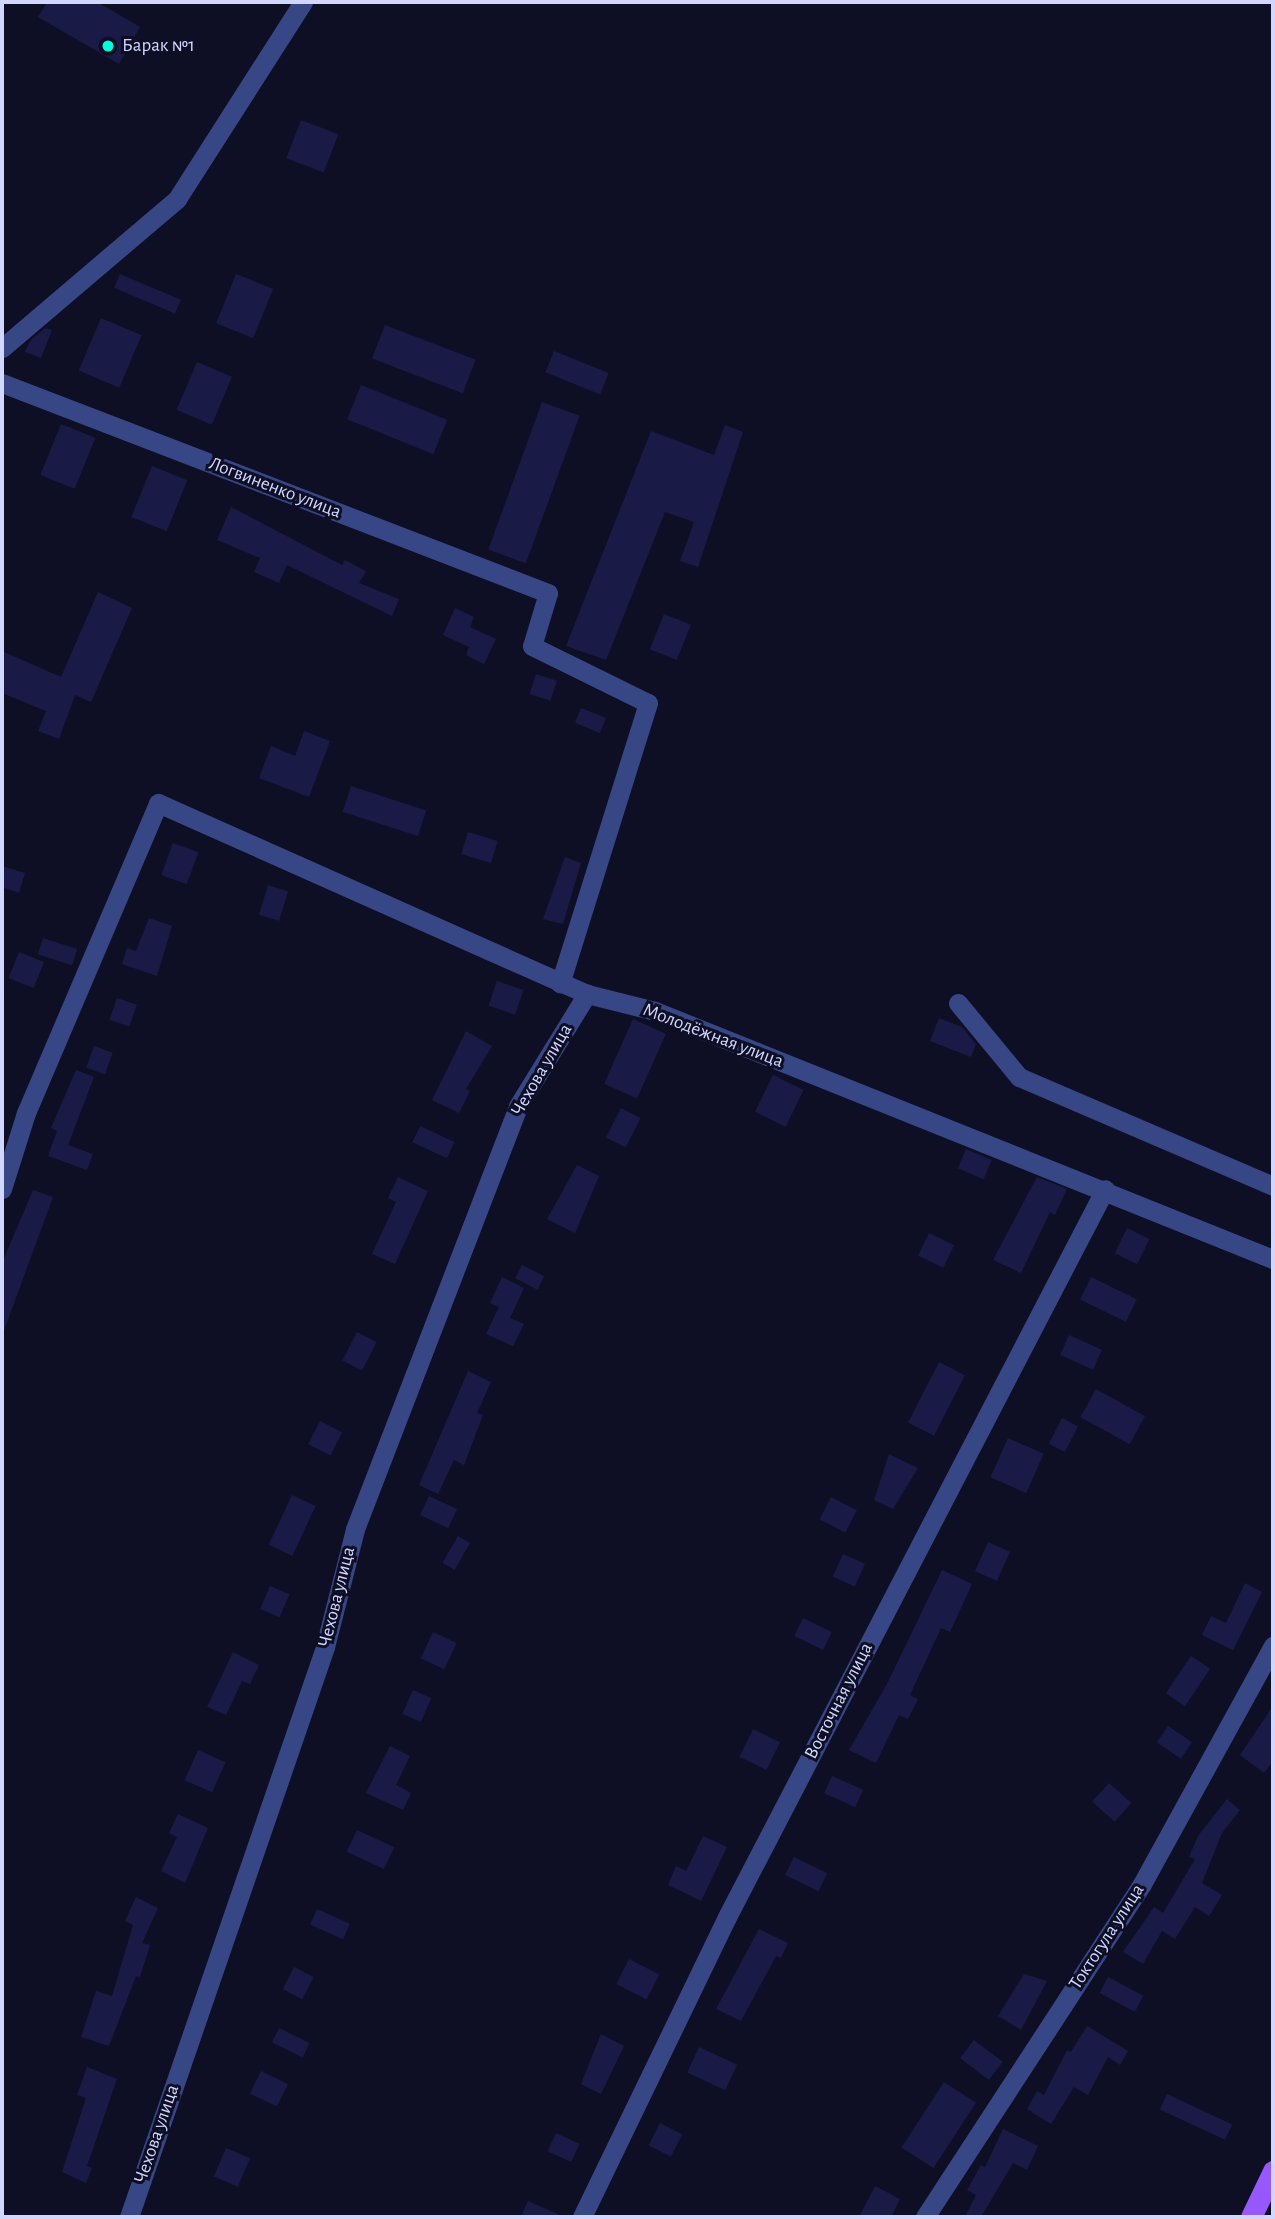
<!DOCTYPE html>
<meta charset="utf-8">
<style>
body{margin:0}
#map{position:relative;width:1275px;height:2219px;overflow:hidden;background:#0e0f25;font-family:"Alegreya Sans",sans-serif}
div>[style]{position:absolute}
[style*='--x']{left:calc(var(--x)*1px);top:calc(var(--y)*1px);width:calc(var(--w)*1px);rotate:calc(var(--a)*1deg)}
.building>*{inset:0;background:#191b46;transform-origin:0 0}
.minor>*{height:19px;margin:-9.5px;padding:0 9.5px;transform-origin:9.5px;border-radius:9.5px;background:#374786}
.major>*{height:21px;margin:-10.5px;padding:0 10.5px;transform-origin:10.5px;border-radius:10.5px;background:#9858ff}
.dots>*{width:19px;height:19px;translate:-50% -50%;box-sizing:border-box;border:4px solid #0e0f25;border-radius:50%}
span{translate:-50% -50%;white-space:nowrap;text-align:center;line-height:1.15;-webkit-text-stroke:6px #0e0f25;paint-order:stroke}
.poi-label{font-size:19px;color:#d1d7ff}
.left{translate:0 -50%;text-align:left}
.street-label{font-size:19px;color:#d1d7ff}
.frame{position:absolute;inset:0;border:4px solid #d1d7ff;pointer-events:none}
</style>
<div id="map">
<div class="building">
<div style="clip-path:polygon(47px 2px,97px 2px,140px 27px,119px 64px,38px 17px)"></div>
<div style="left:301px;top:120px;width:40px;height:41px;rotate:21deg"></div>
<div style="left:120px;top:274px;width:66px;height:15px;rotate:23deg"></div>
<div style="left:236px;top:274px;width:40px;height:53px;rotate:22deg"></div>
<div style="left:101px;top:318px;width:44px;height:57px;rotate:23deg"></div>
<div style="left:385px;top:325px;width:97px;height:36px;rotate:21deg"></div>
<div style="clip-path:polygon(45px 328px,52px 330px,41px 358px,25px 352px,30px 341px)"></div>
<div style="left:554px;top:351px;width:59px;height:23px;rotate:22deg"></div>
<div style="left:197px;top:362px;width:38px;height:52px;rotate:23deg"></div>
<div style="left:361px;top:385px;width:93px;height:37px;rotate:22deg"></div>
<div style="left:542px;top:402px;width:40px;height:157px;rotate:20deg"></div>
<div style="left:61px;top:424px;width:37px;height:55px;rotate:22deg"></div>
<div style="clip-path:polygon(725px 425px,743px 432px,698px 567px,680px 561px,694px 522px,665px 512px,606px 660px,566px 646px,651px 431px,714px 455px)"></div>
<div style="left:152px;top:466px;width:38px;height:55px;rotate:22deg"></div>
<div style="clip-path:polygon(231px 507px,342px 565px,345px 560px,366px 571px,359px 583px,399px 599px,392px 616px,287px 565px,279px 583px,254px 572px,260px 558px,217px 540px)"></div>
<div style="clip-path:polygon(98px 592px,132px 608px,91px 702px,75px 695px,59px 739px,38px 731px,46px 711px,2px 693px,2px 651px,61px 677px)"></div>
<div style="clip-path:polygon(455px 608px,474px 617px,470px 627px,496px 639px,484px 664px,466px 655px,469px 647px,443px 635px)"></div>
<div style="left:664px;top:614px;width:29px;height:38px;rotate:22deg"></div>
<div style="left:536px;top:674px;width:22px;height:21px;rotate:18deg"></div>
<div style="left:581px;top:708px;width:27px;height:16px;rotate:22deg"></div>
<div style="clip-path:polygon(304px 731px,330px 741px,309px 797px,259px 778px,271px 746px,295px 756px)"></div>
<div style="left:351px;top:786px;width:79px;height:27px;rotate:18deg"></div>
<div style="left:468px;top:832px;width:31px;height:23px;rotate:17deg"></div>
<div style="left:173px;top:843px;width:27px;height:34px;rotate:20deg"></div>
<div style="clip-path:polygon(565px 857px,581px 863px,563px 924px,543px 919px)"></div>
<div style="clip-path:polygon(2px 866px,25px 873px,19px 893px,2px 887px)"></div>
<div style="left:268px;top:885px;width:21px;height:31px;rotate:17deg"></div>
<div style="clip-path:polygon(149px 918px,172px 926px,157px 976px,122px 964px,127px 948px,136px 951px)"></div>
<div style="left:43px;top:938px;width:36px;height:17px;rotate:18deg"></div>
<div style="left:19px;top:952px;width:27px;height:28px;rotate:22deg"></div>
<div style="left:497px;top:981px;width:28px;height:26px;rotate:19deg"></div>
<div style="left:117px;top:998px;width:21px;height:23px;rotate:19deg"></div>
<div style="clip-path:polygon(939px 1018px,962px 1027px,976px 1044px,971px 1057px,930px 1041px)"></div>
<div style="left:633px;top:1019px;width:36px;height:71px;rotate:24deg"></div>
<div style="clip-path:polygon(466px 1031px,492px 1046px,466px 1089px,470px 1091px,459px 1113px,432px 1100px)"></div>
<div style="left:94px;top:1046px;width:20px;height:23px;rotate:20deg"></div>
<div style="clip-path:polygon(76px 1070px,94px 1077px,68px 1145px,93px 1154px,87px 1170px,48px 1156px,57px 1131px,51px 1128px)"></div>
<div style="left:773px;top:1075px;width:34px;height:41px;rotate:26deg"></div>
<div style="left:621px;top:1108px;width:22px;height:33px;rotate:27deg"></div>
<div style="left:420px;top:1126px;width:38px;height:18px;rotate:25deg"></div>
<div style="left:966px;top:1149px;width:28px;height:21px;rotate:23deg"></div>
<div style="clip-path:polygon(577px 1165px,599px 1176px,575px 1233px,547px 1219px)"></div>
<div style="clip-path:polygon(398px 1177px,428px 1191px,395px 1264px,372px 1254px,396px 1202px,388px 1198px)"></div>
<div style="clip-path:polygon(1037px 1177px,1067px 1189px,1055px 1215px,1050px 1212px,1021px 1273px,993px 1260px)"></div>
<div style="clip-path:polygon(33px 1190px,53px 1197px,2px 1336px,2px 1263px)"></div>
<div style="left:1127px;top:1228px;width:25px;height:28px;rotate:26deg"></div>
<div style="left:929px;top:1233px;width:28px;height:25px;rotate:26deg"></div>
<div style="left:522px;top:1265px;width:25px;height:15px;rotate:27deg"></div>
<div style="clip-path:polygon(502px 1277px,524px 1288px,510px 1318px,524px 1324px,513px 1346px,486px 1334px,499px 1307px,490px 1303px)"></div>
<div style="left:1091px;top:1277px;width:51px;height:25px;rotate:26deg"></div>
<div style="left:357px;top:1332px;width:22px;height:32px;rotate:27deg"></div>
<div style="left:1069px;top:1335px;width:36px;height:22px;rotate:24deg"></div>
<div style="left:939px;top:1362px;width:29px;height:68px;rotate:27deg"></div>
<div style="clip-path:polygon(468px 1371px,491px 1382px,477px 1413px,483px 1415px,464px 1465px,454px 1460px,438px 1494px,419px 1485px)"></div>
<div style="left:1096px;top:1389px;width:56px;height:32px;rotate:29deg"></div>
<div style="left:1062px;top:1418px;width:18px;height:29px;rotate:27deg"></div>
<div style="left:320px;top:1421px;width:25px;height:26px;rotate:27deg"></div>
<div style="left:1008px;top:1438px;width:39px;height:43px;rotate:24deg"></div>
<div style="clip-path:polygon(889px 1454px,918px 1468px,893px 1509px,874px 1500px)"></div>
<div style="left:292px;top:1495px;width:26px;height:55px;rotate:25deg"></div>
<div style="left:429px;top:1496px;width:31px;height:21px;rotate:25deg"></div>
<div style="left:831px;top:1497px;width:29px;height:25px;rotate:27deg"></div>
<div style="left:458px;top:1536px;width:14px;height:31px;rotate:30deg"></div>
<div style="left:988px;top:1542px;width:24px;height:32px;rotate:24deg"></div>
<div style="left:843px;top:1554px;width:24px;height:25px;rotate:24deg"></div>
<div style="clip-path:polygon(942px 1570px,972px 1584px,950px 1632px,941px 1628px,910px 1695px,918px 1699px,908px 1719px,899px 1715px,876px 1763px,849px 1750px,887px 1684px)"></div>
<div style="clip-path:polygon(1245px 1583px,1262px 1592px,1233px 1650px,1202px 1635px,1211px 1616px,1226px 1623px)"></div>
<div style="left:270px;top:1586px;width:21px;height:25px;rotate:23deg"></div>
<div style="left:803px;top:1618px;width:32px;height:20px;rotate:26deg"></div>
<div style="left:433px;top:1632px;width:26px;height:29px;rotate:25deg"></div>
<div style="clip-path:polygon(233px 1652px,259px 1665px,250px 1684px,242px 1681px,226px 1715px,207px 1707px)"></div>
<div style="left:1191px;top:1656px;width:23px;height:45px;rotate:34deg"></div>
<div style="left:413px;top:1690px;width:20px;height:26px;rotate:24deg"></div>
<div style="clip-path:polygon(1273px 1706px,1273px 1761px,1264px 1773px,1240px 1755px)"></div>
<div style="left:1168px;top:1726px;width:29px;height:20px;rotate:34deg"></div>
<div style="left:753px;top:1729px;width:30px;height:31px;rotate:26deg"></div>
<div style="clip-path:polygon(390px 1746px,410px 1756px,396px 1785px,411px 1793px,403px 1810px,366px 1793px)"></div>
<div style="left:198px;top:1750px;width:30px;height:33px;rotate:24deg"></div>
<div style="left:832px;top:1776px;width:34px;height:19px;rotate:24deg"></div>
<div style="left:1109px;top:1783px;width:30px;height:25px;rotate:42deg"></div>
<div style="clip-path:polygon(1227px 1799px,1240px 1810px,1222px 1833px,1202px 1883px,1222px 1895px,1209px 1916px,1195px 1907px,1175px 1939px,1162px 1931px,1143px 1964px,1123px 1952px,1154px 1907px,1163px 1913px,1195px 1859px,1189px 1857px,1198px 1836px)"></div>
<div style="clip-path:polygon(178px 1814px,208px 1828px,185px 1883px,161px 1871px,177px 1837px,169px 1833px)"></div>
<div style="left:357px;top:1830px;width:41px;height:24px;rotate:25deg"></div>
<div style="clip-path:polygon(703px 1836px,727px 1847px,701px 1901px,668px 1885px,676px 1866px,686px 1871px)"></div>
<div style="left:794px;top:1857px;width:37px;height:20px;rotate:26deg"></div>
<div style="clip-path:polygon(136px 1897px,158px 1908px,142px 1943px,150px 1945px,140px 1977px,136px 1976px,109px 2046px,81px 2037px,96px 1991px,112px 1996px,133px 1925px,125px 1921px)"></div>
<div style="left:317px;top:1909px;width:36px;height:17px;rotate:24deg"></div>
<div style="clip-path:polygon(759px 1929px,788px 1943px,781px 1958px,776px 1956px,741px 2021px,716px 2009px)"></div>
<div style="left:629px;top:1959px;width:34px;height:28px;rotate:27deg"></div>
<div style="left:294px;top:1967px;width:22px;height:25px;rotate:27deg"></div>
<div style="clip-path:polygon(1024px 1974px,1047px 1981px,1021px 2030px,998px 2016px)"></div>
<div style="left:1108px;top:1977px;width:40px;height:18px;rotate:28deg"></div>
<div style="clip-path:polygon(1087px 2026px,1128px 2051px,1120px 2065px,1108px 2057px,1088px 2095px,1074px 2087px,1051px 2124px,1027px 2109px,1037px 2091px,1044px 2095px,1067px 2050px,1071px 2052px)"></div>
<div style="left:279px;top:2028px;width:34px;height:16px;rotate:26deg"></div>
<div style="clip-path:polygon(601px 2034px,624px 2046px,601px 2094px,581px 2084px)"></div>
<div style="left:974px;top:2040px;width:36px;height:23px;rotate:37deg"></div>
<div style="left:699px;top:2047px;width:42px;height:28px;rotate:25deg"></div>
<div style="clip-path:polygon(87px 2067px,117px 2079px,87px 2166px,92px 2168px,86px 2183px,62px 2172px,86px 2098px,77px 2095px)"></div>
<div style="left:261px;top:2071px;width:30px;height:25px;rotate:26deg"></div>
<div style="left:944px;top:2082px;width:38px;height:78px;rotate:33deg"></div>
<div style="left:1167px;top:2094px;width:72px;height:17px;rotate:25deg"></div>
<div style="left:660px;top:2123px;width:25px;height:25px;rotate:27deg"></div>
<div style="clip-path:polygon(1003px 2129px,1038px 2146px,1027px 2170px,1013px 2163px,981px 2217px,965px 2217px,976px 2195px,967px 2190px,981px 2165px,985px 2167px)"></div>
<div style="left:556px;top:2133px;width:26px;height:20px;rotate:25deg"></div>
<div style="left:226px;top:2148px;width:26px;height:31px;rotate:23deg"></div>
<div style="clip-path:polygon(875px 2186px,900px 2199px,891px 2217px,859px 2217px)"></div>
<div style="clip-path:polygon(528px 2201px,564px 2217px,521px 2217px)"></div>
</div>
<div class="minor">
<div style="--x:2;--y:348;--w:230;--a:-40.4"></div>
<div style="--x:177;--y:199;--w:234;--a:-57.4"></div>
<div style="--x:2;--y:383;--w:585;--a:21.04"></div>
<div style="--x:548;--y:593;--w:55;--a:106.8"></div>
<div style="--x:532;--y:646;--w:129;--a:26.2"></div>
<div style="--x:648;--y:703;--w:294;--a:107.4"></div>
<div style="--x:958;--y:1003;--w:96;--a:50.5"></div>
<div style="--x:1019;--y:1077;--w:276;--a:23.2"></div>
<div style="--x:2;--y:1189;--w:80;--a:-72.5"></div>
<div style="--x:26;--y:1113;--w:337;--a:-66.9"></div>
<div style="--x:158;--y:803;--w:470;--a:24"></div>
<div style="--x:587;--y:994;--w:70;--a:14"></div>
<div style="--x:655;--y:1011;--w:666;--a:21.87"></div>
<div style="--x:129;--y:2217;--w:603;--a:-71.02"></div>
<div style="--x:325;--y:1647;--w:122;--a:-75.7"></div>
<div style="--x:355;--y:1529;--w:453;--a:-68.9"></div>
<div style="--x:518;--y:1106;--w:132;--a:-58.4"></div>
<div style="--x:582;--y:2217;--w:333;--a:-64.2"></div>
<div style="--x:727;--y:1917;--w:820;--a:-62.56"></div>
<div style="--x:925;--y:2217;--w:397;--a:-56.9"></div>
<div style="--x:1142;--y:1884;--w:272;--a:-61.2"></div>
</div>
<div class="major">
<div style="--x:1251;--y:2217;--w:51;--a:-64.4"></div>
</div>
<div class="dots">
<div style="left:108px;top:46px;background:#00fcd8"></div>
</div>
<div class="poi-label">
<span class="left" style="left:122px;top:46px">Барак №1</span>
</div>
<div class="street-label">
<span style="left:275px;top:488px;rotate:21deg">Логвиненко улица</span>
<span style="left:713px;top:1036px;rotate:21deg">Молодёжная улица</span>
<span style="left:542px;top:1070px;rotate:-60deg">Чехова улица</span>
<span style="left:337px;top:1597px;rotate:-76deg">Чехова улица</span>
<span style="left:839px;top:1701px;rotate:-63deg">Восточная улица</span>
<span style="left:1107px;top:1937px;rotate:-57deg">Токтогула улица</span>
<span style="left:157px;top:2134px;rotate:-71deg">Чехова улица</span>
</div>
<div class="frame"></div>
</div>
